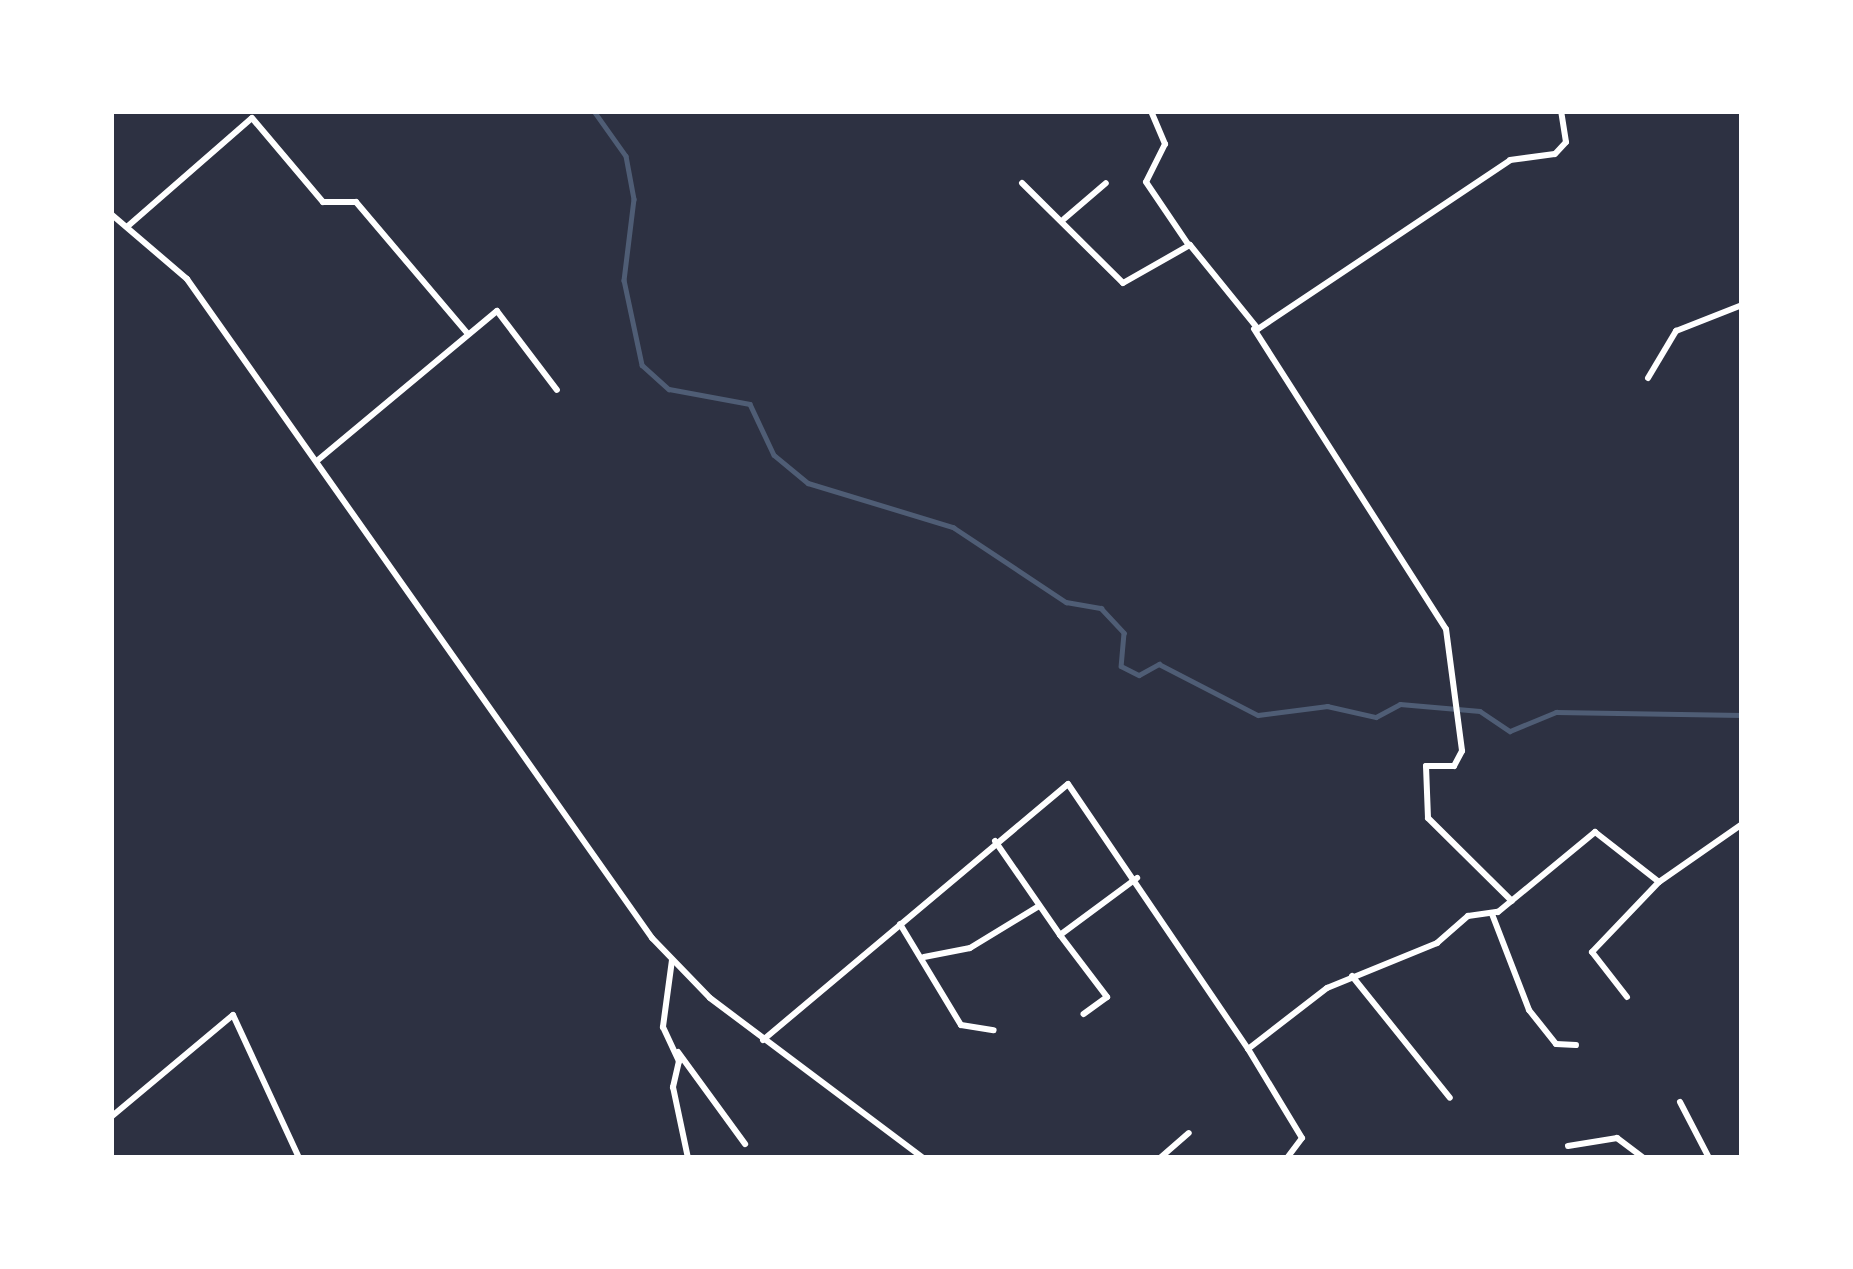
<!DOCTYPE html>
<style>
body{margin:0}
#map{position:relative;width:1853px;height:1269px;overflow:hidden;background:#2d3142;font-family:"Times New Roman",serif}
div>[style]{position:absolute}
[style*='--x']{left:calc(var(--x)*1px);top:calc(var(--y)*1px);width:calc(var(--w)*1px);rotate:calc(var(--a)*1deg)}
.stream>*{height:4.5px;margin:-2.25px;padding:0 2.25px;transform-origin:2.25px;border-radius:2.25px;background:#4f5d75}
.minor>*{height:6px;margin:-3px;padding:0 3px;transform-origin:3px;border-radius:3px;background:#fff}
span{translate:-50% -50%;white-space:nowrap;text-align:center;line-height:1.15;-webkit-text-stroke:12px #fff;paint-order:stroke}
.frame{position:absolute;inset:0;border:114px solid #fff;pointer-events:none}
</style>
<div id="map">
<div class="stream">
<div style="--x:594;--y:111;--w:55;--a:54.6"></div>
<div style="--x:626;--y:156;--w:44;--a:79.5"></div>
<div style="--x:634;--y:199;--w:82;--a:97"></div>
<div style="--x:624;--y:280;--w:87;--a:78"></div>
<div style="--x:642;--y:365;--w:36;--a:42"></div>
<div style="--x:669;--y:389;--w:82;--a:10.5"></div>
<div style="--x:750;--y:404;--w:56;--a:64.8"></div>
<div style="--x:774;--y:455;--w:44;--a:39.5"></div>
<div style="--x:808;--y:483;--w:152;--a:16.9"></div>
<div style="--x:953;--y:527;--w:136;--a:33.6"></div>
<div style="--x:1066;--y:602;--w:36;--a:10"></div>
<div style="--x:1101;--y:608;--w:34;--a:47"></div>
<div style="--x:1124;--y:633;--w:33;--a:95"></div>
<div style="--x:1121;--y:666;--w:20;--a:27"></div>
<div style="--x:1139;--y:675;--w:23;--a:-29"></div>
<div style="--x:1159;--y:664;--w:111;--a:27.3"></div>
<div style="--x:1258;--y:715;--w:70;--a:-7.4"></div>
<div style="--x:1327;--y:706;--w:50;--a:12.7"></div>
<div style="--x:1376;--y:717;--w:27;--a:-28"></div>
<div style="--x:1400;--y:704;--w:80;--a:5"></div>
<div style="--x:1480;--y:711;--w:36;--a:34"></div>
<div style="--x:1510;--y:731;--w:50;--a:-22.4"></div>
<div style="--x:1556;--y:712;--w:186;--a:0.9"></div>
</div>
<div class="minor">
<div style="--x:1151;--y:111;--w:36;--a:67"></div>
<div style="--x:1165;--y:144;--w:42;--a:116.6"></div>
<div style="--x:1146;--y:182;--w:75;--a:55.9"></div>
<div style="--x:1022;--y:183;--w:142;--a:44.7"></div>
<div style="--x:1123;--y:283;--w:77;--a:-29.6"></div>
<div style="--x:1190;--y:245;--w:108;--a:51"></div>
<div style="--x:1258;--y:329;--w:303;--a:-33.8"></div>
<div style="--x:1510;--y:160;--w:45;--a:-7.6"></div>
<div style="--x:1555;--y:154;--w:16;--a:-47"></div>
<div style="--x:1566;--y:142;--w:31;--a:-99"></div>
<div style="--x:111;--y:214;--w:100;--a:40.5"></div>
<div style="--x:187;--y:279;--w:807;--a:54.79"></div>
<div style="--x:652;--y:938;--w:83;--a:46"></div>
<div style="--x:710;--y:998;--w:266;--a:36.9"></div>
<div style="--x:1064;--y:219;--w:55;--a:-40.6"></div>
<div style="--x:128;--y:226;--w:164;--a:-41.1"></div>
<div style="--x:252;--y:118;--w:110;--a:49.8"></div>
<div style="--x:323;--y:202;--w:33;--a:0"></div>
<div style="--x:356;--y:202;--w:172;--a:49.7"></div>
<div style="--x:1254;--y:329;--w:356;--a:57.4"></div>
<div style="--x:1446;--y:629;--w:123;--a:82.5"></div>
<div style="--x:1462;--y:751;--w:17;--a:118"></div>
<div style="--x:1454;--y:766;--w:28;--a:180"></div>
<div style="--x:1426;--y:766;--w:52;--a:87.8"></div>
<div style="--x:1428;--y:818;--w:118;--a:44.7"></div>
<div style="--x:1648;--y:378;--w:55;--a:-59.2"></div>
<div style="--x:1676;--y:331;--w:71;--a:-21.5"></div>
<div style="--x:318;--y:460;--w:233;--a:-39.8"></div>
<div style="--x:497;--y:311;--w:99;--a:52.8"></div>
<div style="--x:995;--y:841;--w:114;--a:55.3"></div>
<div style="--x:1060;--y:935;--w:96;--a:-36.5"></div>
<div style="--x:1492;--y:914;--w:103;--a:68.9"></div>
<div style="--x:1529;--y:1010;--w:43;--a:51.5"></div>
<div style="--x:1556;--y:1044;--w:20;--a:3"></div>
<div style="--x:900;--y:924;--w:118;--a:58.9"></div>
<div style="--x:961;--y:1025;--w:33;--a:9"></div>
<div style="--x:1060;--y:935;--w:78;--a:52.8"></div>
<div style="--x:1107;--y:997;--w:29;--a:144"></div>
<div style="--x:924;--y:957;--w:47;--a:-11.1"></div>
<div style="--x:970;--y:948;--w:81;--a:-31.3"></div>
<div style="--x:672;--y:960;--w:68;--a:97.7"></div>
<div style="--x:663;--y:1027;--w:38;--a:65"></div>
<div style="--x:679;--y:1061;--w:27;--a:103"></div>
<div style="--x:673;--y:1087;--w:73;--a:78.1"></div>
<div style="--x:1352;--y:976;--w:156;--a:51.2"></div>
<div style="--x:1627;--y:997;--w:57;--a:-127.9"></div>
<div style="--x:1592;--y:952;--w:97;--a:-46.3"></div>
<div style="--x:763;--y:1040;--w:398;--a:-40"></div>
<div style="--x:1068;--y:784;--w:320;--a:55.8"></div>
<div style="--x:678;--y:1052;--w:114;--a:53.9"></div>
<div style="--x:1680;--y:1102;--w:63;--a:62.6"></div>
<div style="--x:111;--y:1117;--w:159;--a:-39.9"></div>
<div style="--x:233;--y:1015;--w:157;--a:65.2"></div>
<div style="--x:1568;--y:1146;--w:50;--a:-9.3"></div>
<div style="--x:1617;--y:1138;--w:34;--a:37"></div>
<div style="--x:1160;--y:1158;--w:38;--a:-41"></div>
<div style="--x:1287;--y:1158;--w:25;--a:-53"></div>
<div style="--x:1302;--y:1138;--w:104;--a:-121.2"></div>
<div style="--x:1248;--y:1049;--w:100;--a:-37.7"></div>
<div style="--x:1327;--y:988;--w:119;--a:-22.2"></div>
<div style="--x:1437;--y:943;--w:41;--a:-41.1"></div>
<div style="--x:1468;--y:916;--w:30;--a:-8"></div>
<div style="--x:1498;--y:912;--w:126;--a:-39.5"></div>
<div style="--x:1595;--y:832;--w:81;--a:38"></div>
<div style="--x:1659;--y:882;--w:101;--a:-34.9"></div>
<div style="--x:1499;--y:1158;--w:17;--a:0"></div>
</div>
<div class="frame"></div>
</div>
